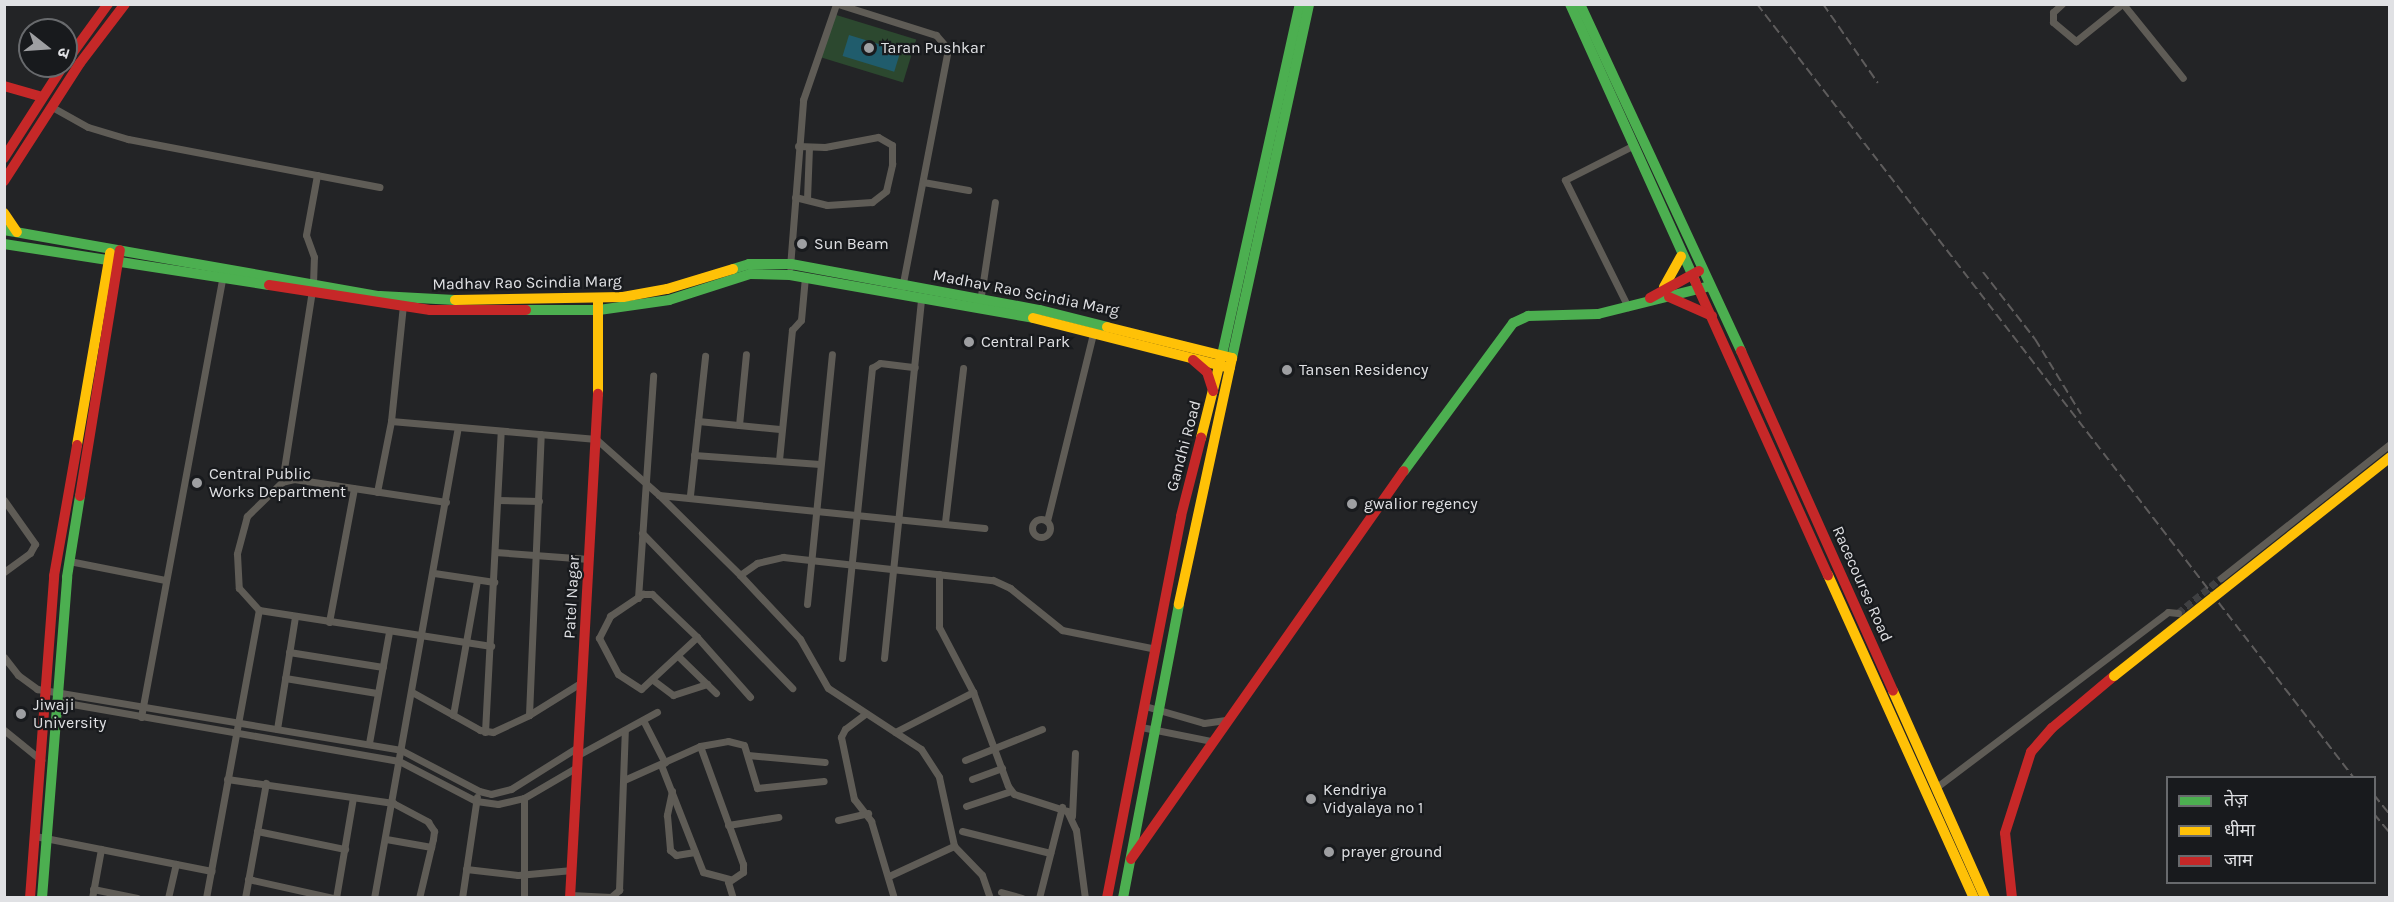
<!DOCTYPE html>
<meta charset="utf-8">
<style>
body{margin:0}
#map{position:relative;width:2394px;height:902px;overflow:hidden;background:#232426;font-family:Karla,"Noto Sans Devanagari",sans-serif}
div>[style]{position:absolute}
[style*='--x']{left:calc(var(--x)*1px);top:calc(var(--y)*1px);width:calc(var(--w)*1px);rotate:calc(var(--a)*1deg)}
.green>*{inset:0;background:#2c482f;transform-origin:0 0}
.water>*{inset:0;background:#205c6c;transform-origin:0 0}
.street-tunnel>*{height:7px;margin-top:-3.5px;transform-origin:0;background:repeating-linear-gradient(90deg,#3f4042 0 7px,transparent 0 10.5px)}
.street>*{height:7px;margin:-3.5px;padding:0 3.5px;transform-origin:3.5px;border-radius:3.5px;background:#5f5c56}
.street>.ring{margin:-3.5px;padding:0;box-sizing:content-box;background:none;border:7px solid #5f5c56;border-radius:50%}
.fast>*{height:10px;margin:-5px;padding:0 5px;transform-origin:5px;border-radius:5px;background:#4caf50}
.slow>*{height:10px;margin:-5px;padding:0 5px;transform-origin:5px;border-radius:5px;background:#ffc107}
.jam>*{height:10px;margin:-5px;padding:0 5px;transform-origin:5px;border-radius:5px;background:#c62828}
.rail>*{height:2px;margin-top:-1px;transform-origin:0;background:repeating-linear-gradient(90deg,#5e5c5c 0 9px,transparent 0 13.5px)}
.slow-bridge>*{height:10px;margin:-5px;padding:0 5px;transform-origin:5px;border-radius:5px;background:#ffc107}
.dots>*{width:16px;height:16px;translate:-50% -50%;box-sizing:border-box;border:3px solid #181a1d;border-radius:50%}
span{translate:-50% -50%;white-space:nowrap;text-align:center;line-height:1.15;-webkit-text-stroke:4.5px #181a1d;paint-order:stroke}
.poi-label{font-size:16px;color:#e0e1e4}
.left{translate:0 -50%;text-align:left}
.street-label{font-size:16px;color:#e0e1e4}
.frame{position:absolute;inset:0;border:6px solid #e0e1e4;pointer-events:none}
.legend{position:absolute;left:2166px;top:776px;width:210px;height:108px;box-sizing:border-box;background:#181a1d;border:2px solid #686a6d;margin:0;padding:8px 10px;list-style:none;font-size:18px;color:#e0e1e4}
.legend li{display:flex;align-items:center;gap:12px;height:30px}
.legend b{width:30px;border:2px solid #686a6d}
.north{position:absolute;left:18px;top:18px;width:60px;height:60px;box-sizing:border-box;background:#181a1d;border:2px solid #686a6d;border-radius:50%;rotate:107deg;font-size:16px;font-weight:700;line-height:24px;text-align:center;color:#e0e1e4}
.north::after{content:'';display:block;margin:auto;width:21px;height:27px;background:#9e9fa2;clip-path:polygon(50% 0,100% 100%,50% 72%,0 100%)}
</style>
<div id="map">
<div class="green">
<div style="left:833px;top:14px;width:87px;height:45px;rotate:17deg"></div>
</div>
<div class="water">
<div style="left:849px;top:35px;width:54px;height:22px;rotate:17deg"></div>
</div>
<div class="street-tunnel">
<div style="--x:2178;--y:613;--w:55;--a:-39.1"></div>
</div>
<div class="street">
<div style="--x:838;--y:4;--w:103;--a:17.6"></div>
<div style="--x:936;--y:35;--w:18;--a:49"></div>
<div style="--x:948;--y:49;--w:244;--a:100.9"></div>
<div style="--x:2062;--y:4;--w:12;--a:138"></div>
<div style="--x:2053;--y:12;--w:10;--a:90"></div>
<div style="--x:2053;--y:22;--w:30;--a:40"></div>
<div style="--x:2076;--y:41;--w:59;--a:-38.8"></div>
<div style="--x:2123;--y:4;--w:95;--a:51"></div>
<div style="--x:52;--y:107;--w:41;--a:29.1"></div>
<div style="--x:88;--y:127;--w:42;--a:16.7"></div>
<div style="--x:128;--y:139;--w:256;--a:10.8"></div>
<div style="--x:923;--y:182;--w:46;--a:10.1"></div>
<div style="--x:795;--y:197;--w:33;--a:14"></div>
<div style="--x:827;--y:205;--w:45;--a:-3.8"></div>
<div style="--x:872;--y:202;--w:18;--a:-38"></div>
<div style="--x:886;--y:191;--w:28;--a:-77"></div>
<div style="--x:892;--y:164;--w:19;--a:-90"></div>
<div style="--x:892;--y:145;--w:16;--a:-150"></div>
<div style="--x:878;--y:137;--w:54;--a:169.3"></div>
<div style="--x:825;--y:147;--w:27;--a:-178"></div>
<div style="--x:807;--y:199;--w:52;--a:-87.8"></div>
<div style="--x:790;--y:267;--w:168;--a:-85.5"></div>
<div style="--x:803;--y:100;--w:102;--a:-71"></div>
<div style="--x:980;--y:302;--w:101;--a:-81.5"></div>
<div style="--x:1628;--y:307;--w:142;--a:-116.4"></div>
<div style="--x:1565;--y:180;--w:75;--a:-26.9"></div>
<div style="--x:391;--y:421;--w:206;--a:5"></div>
<div style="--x:596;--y:439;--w:84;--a:41.6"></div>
<div style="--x:659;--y:495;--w:114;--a:44.6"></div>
<div style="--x:740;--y:575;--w:88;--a:46.8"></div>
<div style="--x:800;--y:639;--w:56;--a:60.3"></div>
<div style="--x:828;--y:688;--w:111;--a:33.3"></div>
<div style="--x:921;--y:749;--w:33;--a:57"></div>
<div style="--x:939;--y:777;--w:71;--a:77.7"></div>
<div style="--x:954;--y:846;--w:40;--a:46"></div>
<div style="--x:982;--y:875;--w:24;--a:71"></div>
<div style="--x:698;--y:421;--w:82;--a:5.6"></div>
<div style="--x:739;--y:425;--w:71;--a:-84.4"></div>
<div style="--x:694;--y:455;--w:126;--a:4.1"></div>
<div style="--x:779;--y:460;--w:131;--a:-84.3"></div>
<div style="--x:792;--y:330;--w:13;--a:-48"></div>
<div style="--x:801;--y:320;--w:43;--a:-84.7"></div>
<div style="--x:282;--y:482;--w:200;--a:-81.1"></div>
<div style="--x:313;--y:284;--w:27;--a:-88"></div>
<div style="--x:314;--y:257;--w:23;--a:-110"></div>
<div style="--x:306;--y:235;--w:61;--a:-79.6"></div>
<div style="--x:377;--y:492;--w:72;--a:-78.8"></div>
<div style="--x:391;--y:421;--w:117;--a:-84.1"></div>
<div style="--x:659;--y:495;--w:327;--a:5.8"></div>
<div style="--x:690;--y:495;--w:140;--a:-83.8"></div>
<div style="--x:4;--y:500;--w:54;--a:54.8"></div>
<div style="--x:35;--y:544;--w:10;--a:119"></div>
<div style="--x:30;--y:553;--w:32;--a:144"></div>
<div style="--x:498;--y:500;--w:41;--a:1.4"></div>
<div style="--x:446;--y:502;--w:154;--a:-171.4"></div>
<div style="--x:294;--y:479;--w:12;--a:166"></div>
<div style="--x:282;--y:482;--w:49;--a:135.8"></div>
<div style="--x:247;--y:516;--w:39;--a:105"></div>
<div style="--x:237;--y:554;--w:34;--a:87"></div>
<div style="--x:239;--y:588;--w:30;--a:48"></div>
<div style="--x:259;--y:610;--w:235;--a:8.8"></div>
<div class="ring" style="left:1032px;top:519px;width:11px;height:11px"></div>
<div style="--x:1047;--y:521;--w:197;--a:-76.2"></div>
<div style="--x:945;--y:522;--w:155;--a:-83.3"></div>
<div style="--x:642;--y:533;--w:216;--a:45.9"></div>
<div style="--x:495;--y:552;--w:94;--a:4.3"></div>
<div style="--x:69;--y:561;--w:98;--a:11.2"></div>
<div style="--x:434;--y:573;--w:61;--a:8.5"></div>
<div style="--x:939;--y:574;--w:53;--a:90"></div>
<div style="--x:939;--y:627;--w:73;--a:62.4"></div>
<div style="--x:973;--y:692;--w:100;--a:69.6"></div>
<div style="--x:1008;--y:786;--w:10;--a:53"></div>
<div style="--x:1014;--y:794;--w:56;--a:17.8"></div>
<div style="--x:1067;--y:811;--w:21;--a:65"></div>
<div style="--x:1076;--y:830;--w:69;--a:82.5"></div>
<div style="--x:740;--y:575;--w:21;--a:-35"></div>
<div style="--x:757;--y:563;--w:27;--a:-13"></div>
<div style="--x:783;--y:557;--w:211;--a:6.3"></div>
<div style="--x:993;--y:580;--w:19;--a:25"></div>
<div style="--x:1010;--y:588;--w:67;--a:38.9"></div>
<div style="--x:1062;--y:630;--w:96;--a:11.4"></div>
<div style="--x:2221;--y:578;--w:216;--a:-38.4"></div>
<div style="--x:638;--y:598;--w:223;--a:-86.1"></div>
<div style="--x:807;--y:604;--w:251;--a:-84.3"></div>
<div style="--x:329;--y:622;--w:136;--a:-79.4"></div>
<div style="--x:697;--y:637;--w:76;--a:137.1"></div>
<div style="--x:641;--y:689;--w:27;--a:-147"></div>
<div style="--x:618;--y:674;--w:41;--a:-117.8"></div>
<div style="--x:599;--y:638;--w:25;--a:-63"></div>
<div style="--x:610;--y:616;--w:40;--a:-34"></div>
<div style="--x:643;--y:594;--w:9;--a:0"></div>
<div style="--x:652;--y:594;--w:62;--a:43.7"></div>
<div style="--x:697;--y:637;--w:80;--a:48.5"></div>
<div style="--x:289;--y:652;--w:95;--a:9.1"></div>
<div style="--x:678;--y:656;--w:53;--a:44.2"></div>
<div style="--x:4;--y:657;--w:23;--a:52"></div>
<div style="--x:18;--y:675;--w:24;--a:36"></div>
<div style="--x:37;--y:689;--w:369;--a:9.5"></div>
<div style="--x:401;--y:750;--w:88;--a:27.7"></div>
<div style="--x:479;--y:791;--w:12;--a:14"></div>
<div style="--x:491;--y:794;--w:21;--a:-14"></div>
<div style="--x:511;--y:789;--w:79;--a:-32.1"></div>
<div style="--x:842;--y:658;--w:292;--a:-84.1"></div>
<div style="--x:872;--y:368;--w:9;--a:-32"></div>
<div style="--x:880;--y:363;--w:35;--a:7"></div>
<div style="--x:884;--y:658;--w:362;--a:-84.1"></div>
<div style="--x:285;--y:678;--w:93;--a:9.3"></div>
<div style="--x:653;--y:680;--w:25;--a:37"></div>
<div style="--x:673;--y:695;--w:36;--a:-18"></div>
<div style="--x:412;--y:692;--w:78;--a:29.2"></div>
<div style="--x:480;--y:730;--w:13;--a:9"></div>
<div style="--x:493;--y:732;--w:40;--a:-25"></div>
<div style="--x:529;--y:715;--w:62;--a:-31.9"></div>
<div style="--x:55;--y:701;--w:349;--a:9.9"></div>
<div style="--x:399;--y:761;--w:87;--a:27.5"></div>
<div style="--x:476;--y:801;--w:22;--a:8"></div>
<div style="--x:498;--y:804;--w:27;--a:-13"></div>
<div style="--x:524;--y:798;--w:61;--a:-30.3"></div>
<div style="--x:1145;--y:706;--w:61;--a:16.1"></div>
<div style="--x:1204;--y:723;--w:22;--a:-8"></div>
<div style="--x:865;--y:714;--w:25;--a:143"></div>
<div style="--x:845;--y:729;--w:9;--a:117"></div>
<div style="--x:841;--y:737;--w:63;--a:78.2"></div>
<div style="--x:854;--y:799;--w:28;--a:52"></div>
<div style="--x:871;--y:821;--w:80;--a:73.4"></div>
<div style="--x:453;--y:715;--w:137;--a:-79.9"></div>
<div style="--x:529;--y:715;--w:281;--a:-87.6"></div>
<div style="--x:141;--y:717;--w:445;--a:-79.5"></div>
<div style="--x:643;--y:720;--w:48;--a:62.9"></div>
<div style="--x:1141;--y:727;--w:71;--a:11.3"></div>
<div style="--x:277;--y:729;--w:114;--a:-80.9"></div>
<div style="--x:4;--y:730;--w:48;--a:39"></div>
<div style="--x:485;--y:732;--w:301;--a:-87"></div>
<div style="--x:895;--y:732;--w:88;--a:-27.1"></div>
<div style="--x:369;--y:743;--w:113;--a:-79.8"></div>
<div style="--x:700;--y:746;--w:126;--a:70"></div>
<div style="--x:743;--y:864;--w:8;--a:90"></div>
<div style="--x:743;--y:872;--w:18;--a:146"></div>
<div style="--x:728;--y:882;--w:17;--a:73"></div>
<div style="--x:578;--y:755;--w:90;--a:-28.6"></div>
<div style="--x:748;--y:755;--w:77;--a:5.2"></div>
<div style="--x:965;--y:760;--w:83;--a:-21.9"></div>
<div style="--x:661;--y:765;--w:115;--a:68.6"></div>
<div style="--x:703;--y:872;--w:27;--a:15"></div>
<div style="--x:227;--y:779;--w:168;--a:8.2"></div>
<div style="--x:393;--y:803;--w:40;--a:28"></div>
<div style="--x:428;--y:822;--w:11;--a:56"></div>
<div style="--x:434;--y:831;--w:8;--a:97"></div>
<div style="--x:433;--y:839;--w:61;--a:103.3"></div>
<div style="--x:972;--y:779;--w:32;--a:-20"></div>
<div style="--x:624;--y:780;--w:83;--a:-24.1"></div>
<div style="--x:700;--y:746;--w:28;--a:-10"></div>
<div style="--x:728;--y:741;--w:16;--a:14"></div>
<div style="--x:744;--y:745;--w:45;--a:73.2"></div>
<div style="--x:757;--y:788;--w:67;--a:-6"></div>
<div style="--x:1938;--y:786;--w:288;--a:-37.1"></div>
<div style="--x:2168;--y:612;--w:10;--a:6"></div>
<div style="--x:672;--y:791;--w:25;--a:102"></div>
<div style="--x:667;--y:815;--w:35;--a:85"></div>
<div style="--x:670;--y:850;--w:8;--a:40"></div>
<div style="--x:676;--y:855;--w:19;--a:-9"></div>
<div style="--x:524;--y:798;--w:100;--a:90"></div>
<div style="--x:966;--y:806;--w:47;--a:-18.4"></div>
<div style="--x:1072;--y:816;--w:63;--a:-87.3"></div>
<div style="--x:838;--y:820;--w:31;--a:-13"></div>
<div style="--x:728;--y:825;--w:51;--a:-9.1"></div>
<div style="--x:257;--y:831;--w:90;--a:11.6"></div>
<div style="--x:962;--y:831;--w:91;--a:14"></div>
<div style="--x:35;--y:836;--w:180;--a:11.2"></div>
<div style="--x:386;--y:839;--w:46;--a:10.1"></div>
<div style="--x:466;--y:869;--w:52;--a:6.6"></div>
<div style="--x:518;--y:875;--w:54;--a:-5.3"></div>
<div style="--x:889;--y:876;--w:72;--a:-24.8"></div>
<div style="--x:248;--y:879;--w:88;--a:12.5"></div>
<div style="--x:93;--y:889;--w:45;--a:11.6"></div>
<div style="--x:1001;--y:892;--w:22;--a:16"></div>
<div style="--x:570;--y:895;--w:41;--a:2.8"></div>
<div style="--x:611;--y:897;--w:11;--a:-41"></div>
<div style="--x:619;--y:890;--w:160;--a:-87.9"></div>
<div style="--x:92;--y:898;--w:50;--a:-79.6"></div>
<div style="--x:168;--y:898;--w:35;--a:-77"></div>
<div style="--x:206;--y:898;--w:293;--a:-79.6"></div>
<div style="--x:245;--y:898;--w:117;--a:-79.7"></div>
<div style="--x:336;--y:898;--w:101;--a:-80.4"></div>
<div style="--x:374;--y:898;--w:478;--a:-79.9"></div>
<div style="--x:462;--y:898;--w:102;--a:-81.6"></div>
<div style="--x:1039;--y:898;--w:94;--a:-75.8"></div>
</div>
<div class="fast">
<div style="--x:1570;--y:4;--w:304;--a:65.7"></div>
<div style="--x:1580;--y:4;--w:383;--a:65.1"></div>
<div style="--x:4;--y:230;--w:382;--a:10"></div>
<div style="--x:380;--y:296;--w:75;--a:3.1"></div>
<div style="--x:4;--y:244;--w:268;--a:8.8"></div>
<div style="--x:733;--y:269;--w:17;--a:-17"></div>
<div style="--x:749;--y:264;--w:42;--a:0"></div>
<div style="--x:791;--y:264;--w:253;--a:10.5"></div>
<div style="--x:1040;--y:310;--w:69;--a:14.2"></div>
<div style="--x:526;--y:310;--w:73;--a:0"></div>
<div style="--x:599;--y:310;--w:71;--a:-8.1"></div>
<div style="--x:669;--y:300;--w:85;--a:-17.8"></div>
<div style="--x:750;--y:274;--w:40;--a:1.4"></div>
<div style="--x:790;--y:275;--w:247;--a:10"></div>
<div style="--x:1222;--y:355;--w:360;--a:-77.5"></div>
<div style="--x:1232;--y:358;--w:362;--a:-77.7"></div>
<div style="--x:1404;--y:471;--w:184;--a:-53.6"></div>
<div style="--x:1513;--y:323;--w:17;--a:-25"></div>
<div style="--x:1528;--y:316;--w:70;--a:-1.6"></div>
<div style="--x:1598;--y:314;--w:111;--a:-14"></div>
<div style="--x:42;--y:898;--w:322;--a:-85.5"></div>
<div style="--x:67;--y:577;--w:82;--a:-80.9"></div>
<div style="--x:1123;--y:898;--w:299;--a:-79.2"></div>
</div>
<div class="slow">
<div style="--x:4;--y:213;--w:23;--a:56"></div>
<div style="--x:1664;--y:287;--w:35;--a:-61"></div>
<div style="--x:598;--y:299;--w:95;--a:90"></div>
<div style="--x:455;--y:300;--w:168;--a:-1"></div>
<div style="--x:623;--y:297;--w:45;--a:-10.3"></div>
<div style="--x:667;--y:289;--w:69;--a:-16.9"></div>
<div style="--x:1033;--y:318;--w:203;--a:14.2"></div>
<div style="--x:1107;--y:327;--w:129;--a:13.9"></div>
<div style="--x:1232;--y:358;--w:252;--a:102.2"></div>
<div style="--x:1201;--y:438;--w:82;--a:-76"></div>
<div style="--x:77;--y:445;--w:195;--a:-80.2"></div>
<div style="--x:1828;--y:575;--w:354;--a:65.7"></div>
<div style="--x:1893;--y:691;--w:227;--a:66"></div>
</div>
<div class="jam">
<div style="--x:66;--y:62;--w:72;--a:-54.1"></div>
<div style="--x:4;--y:86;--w:40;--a:16"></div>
<div style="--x:4;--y:158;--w:109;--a:-57.3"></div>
<div style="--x:4;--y:181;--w:140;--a:-57.2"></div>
<div style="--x:80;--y:63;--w:74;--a:-52.7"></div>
<div style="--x:1695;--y:281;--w:323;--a:65.7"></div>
<div style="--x:269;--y:285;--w:163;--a:8.8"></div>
<div style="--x:430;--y:310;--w:96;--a:0"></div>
<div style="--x:1669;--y:297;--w:47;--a:23.8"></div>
<div style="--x:1650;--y:298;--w:56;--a:-28.9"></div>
<div style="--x:1741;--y:351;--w:372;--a:65.9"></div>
<div style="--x:1193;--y:360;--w:18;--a:41"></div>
<div style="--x:1207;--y:372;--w:20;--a:72"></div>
<div style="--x:80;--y:496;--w:249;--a:-80.8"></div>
<div style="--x:1131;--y:859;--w:474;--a:-54.9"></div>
<div style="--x:30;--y:898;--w:323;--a:-85.7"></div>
<div style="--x:54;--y:576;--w:133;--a:-80"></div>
<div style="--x:570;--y:898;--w:505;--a:-86.82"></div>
<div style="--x:1107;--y:898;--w:389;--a:-79"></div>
<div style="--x:1181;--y:516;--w:81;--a:-75.6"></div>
<div style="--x:2012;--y:898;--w:65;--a:-96.1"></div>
<div style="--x:2005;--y:833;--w:85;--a:-72.2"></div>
<div style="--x:2031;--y:752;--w:32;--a:-49"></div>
<div style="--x:2052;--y:728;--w:81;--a:-40"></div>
</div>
<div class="rail">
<div style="--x:1757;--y:4;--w:977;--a:52.36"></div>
<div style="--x:1823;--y:4;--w:96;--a:55.2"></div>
<div style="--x:1983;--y:272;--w:85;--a:52.2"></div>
<div style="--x:2035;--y:339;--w:88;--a:58.5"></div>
<div style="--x:2374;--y:795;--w:26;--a:51"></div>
<div style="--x:2374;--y:814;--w:25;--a:50"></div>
</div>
<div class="slow-bridge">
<div style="--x:2114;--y:676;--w:352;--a:-38.4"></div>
</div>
<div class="dots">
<div style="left:869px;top:48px;background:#9e9fa2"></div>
<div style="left:802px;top:244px;background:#9e9fa2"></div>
<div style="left:969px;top:342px;background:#9e9fa2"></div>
<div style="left:1287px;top:370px;background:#9e9fa2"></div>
<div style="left:197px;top:483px;background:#9e9fa2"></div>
<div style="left:1352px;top:504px;background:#9e9fa2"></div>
<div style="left:21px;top:714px;background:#9e9fa2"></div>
<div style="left:1311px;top:799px;background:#9e9fa2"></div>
<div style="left:1329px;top:852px;background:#9e9fa2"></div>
</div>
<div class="poi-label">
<span class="left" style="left:881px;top:48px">Taran Pushkar</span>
<span class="left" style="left:814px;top:244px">Sun Beam</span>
<span class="left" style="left:981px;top:342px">Central Park</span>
<span class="left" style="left:1299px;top:370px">Tansen Residency</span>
<span class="left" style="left:209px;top:483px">Central Public<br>Works Department</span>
<span class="left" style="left:1364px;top:504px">gwalior regency</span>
<span class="left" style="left:33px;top:714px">Jiwaji<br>University</span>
<span class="left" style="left:1323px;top:799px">Kendriya<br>Vidyalaya no 1</span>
<span class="left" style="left:1341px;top:852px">prayer ground</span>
</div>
<div class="street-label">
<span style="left:527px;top:283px;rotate:-1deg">Madhav Rao Scindia Marg</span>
<span style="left:1026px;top:293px;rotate:11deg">Madhav Rao Scindia Marg</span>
<span style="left:1184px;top:446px;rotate:-75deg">Gandhi Road</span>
<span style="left:1862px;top:584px;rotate:66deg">Racecourse Road</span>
<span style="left:572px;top:597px;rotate:-87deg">Patel Nagar</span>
</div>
<div class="frame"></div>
<ul class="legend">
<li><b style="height:8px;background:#4caf50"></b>तेज़</li>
<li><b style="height:8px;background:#ffc107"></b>धीमा</li>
<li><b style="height:8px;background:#c62828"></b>जाम</li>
</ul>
<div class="north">उ</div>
</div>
